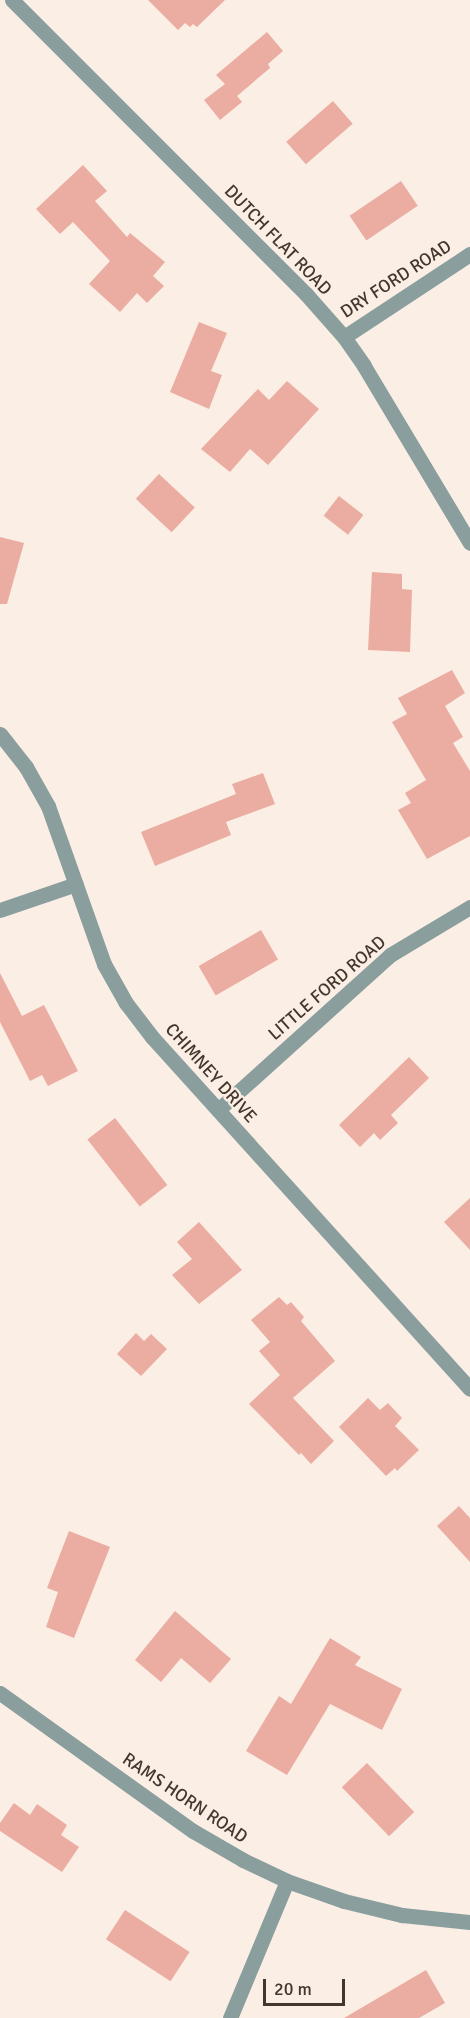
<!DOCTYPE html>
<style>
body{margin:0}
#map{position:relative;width:470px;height:2018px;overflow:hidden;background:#fbeee4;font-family:Signika,sans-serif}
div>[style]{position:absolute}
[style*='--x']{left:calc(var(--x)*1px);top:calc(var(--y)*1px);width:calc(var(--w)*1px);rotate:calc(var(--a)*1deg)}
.building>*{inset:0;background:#ebada2;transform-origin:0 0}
.minor>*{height:15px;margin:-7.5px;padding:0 7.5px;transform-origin:7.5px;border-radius:7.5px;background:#8a9e9e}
span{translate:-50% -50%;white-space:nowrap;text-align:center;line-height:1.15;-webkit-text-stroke:4.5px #fbeee4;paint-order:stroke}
.street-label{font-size:18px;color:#43372d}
.scale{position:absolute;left:263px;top:1979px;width:82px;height:27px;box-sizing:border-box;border:3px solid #43372d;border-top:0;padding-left:8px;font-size:18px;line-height:21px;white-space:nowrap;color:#43372d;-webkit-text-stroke:4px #fbeee4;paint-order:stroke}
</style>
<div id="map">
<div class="building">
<div style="clip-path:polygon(148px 0,225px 0,197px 27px,193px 24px,190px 27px,185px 23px,178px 30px)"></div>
<div style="clip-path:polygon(267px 32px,283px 51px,268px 64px,270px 68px,237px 96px,242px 102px,220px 120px,204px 100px,225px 84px,216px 75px)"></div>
<div style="left:333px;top:101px;width:30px;height:62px;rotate:49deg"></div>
<div style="clip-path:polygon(83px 165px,107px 191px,95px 201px,127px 237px,130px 233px,165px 262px,153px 276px,164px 286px,147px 303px,137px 293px,120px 312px,89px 284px,110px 261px,73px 222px,60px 234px,36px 209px)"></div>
<div style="left:401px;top:181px;width:30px;height:62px;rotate:56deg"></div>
<div style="clip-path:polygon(199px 322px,227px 333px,211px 371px,222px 375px,209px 409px,170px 392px)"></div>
<div style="clip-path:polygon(287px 381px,319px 409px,268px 465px,250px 449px,230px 472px,201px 449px,258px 389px,269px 400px)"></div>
<div style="left:159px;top:474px;width:49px;height:34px;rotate:43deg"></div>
<div style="left:339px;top:496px;width:31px;height:25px;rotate:38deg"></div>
<div style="clip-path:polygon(0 537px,24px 543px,7px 604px,0 604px)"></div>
<div style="clip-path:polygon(372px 572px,402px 574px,402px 589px,412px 590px,410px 652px,368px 650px)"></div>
<div style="clip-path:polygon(452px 670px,465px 693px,445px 706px,463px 737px,453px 743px,470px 771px,470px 836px,427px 859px,398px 810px,411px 803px,405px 793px,426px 780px,392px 722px,407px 714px,398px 698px)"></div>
<div style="clip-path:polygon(263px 773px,275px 804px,226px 822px,231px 835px,155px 866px,141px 832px,236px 794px,232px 784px)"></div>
<div style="left:261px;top:930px;width:34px;height:72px;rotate:60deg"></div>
<div style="clip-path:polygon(0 973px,22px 1016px,44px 1005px,78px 1071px,48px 1086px,42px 1075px,30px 1081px,0 1022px)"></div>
<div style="clip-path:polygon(409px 1057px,429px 1078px,391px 1115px,398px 1123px,380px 1140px,374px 1133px,360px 1147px,339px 1125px)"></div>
<div style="left:115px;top:1118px;width:85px;height:35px;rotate:52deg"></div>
<div style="clip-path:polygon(470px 1198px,470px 1250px,444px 1222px)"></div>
<div style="clip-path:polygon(199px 1222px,242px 1270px,199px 1304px,172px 1275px,192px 1259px,177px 1242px)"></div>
<div style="clip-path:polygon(279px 1297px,287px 1305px,291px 1302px,304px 1317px,301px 1321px,335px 1361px,293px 1398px,334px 1441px,311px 1464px,301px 1453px,299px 1455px,249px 1404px,280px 1375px,259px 1351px,270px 1342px,251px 1320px)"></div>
<div style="clip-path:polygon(136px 1333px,144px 1341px,151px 1334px,167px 1349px,141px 1376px,117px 1354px)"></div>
<div style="clip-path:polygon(368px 1398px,380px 1410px,388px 1403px,402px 1418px,395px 1426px,419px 1450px,397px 1471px,395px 1468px,386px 1476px,339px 1427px)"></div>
<div style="clip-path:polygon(459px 1506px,470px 1518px,470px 1562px,437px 1526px)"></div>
<div style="clip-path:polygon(69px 1531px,110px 1547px,74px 1638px,46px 1627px,58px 1592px,47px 1588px)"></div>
<div style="clip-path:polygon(175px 1611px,231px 1659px,210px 1683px,181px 1658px,161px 1682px,135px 1660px)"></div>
<div style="clip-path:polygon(330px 1638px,361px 1657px,355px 1665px,402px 1689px,382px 1730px,330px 1704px,287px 1775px,246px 1751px,279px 1696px,291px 1704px)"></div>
<div style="left:367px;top:1763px;width:68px;height:35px;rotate:46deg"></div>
<div style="clip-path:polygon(14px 1803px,30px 1815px,37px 1804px,67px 1825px,61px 1835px,79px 1847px,62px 1872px,0 1831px,0 1823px)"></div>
<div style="left:125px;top:1910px;width:77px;height:35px;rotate:33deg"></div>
<div style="clip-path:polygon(426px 1970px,445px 2003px,419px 2018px,344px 2018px)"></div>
</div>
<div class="minor">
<div style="--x:12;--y:0;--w:416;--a:45"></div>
<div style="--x:306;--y:294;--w:57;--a:48.5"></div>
<div style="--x:344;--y:337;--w:35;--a:55"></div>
<div style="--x:364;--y:366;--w:206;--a:59.1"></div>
<div style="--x:344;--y:337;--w:151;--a:-33.4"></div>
<div style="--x:0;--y:734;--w:42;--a:51.8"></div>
<div style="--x:26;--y:767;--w:45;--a:60.6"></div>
<div style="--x:48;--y:806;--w:168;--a:70.5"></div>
<div style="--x:104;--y:964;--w:45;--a:60.6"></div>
<div style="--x:126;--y:1003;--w:43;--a:52.6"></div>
<div style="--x:152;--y:1037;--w:474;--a:47.9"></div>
<div style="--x:0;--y:910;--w:80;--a:-18.9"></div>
<div style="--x:218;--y:1110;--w:232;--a:-42"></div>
<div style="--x:390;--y:955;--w:93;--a:-31"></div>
<div style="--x:0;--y:1693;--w:237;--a:35.6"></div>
<div style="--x:193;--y:1831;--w:58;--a:30.1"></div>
<div style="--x:243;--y:1860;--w:49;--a:25.5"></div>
<div style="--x:287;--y:1881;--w:60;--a:19.3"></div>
<div style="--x:344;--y:1901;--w:60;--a:13.6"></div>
<div style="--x:402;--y:1915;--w:68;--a:5.9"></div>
<div style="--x:230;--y:2018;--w:148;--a:-67.4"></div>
</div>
<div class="street-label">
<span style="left:278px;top:240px;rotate:46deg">DUTCH FLAT ROAD</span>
<span style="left:396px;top:279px;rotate:-33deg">DRY FORD ROAD</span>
<span style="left:327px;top:988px;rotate:-41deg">LITTLE FORD ROAD</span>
<span style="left:211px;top:1073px;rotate:48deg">CHIMNEY DRIVE</span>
<span style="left:185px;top:1798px;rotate:34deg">RAMS HORN ROAD</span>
</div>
<div class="scale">20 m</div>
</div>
